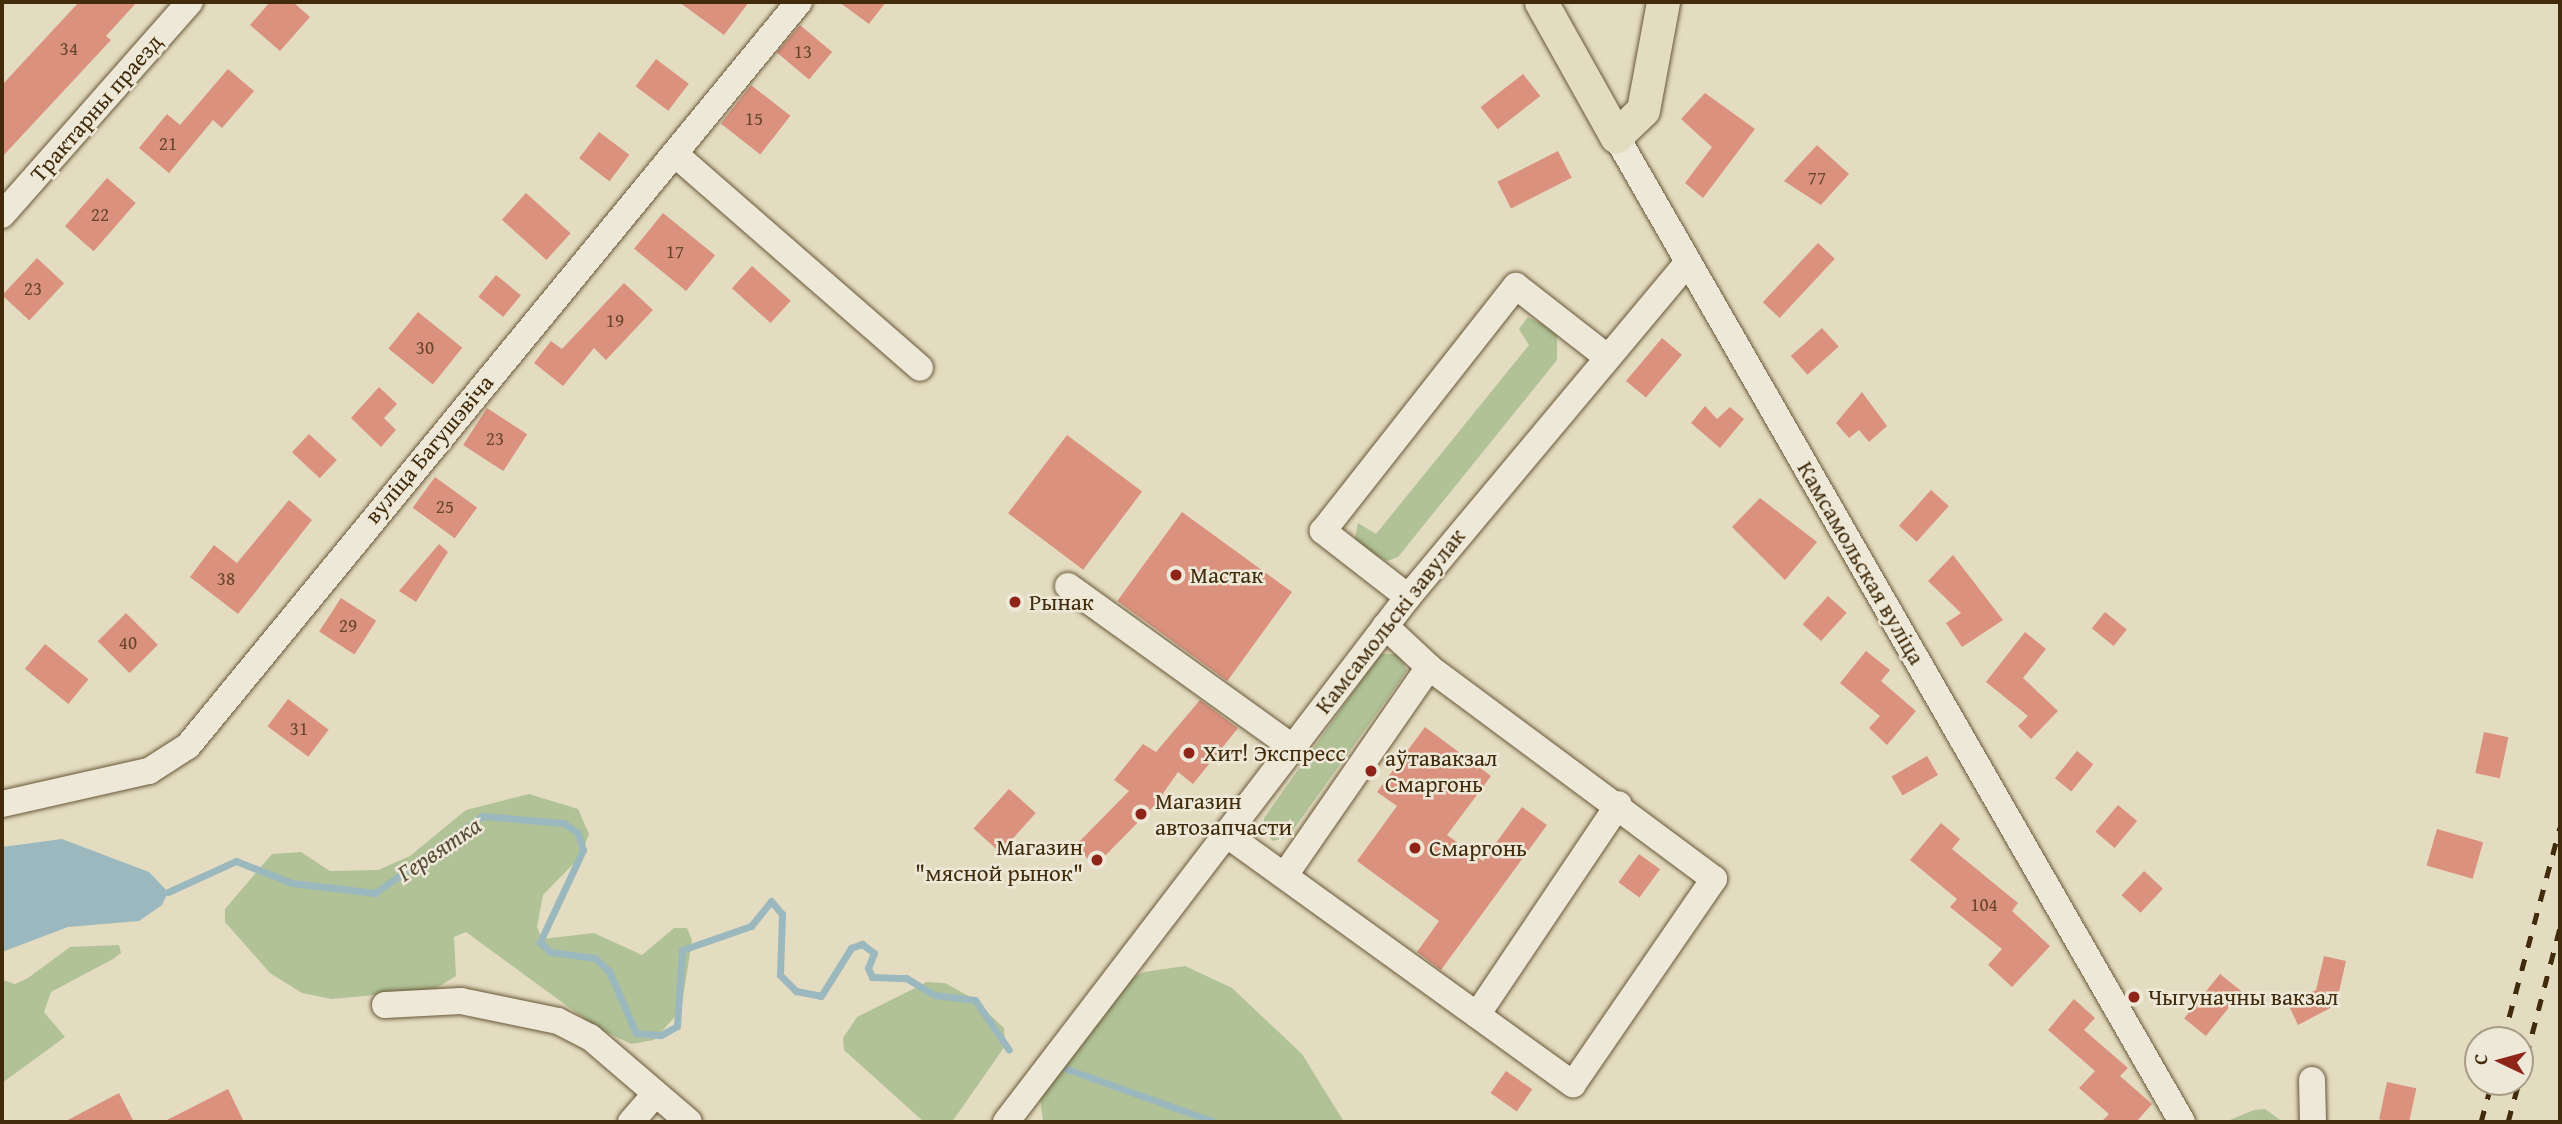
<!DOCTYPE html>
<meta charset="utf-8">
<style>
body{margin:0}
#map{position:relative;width:2562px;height:1124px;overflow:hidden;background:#e4dcc1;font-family:"Gentium Book Plus",serif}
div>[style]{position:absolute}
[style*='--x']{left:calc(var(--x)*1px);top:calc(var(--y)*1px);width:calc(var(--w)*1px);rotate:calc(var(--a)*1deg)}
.green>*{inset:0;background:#b0c296}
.water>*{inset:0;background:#9bb8be}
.stream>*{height:7px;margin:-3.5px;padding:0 3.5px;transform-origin:3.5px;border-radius:3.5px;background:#9bb8be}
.building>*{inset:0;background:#da927e;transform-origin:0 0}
.roads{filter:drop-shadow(0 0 2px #6a5738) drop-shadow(0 0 2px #6a5738)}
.minor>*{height:26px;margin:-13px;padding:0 13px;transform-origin:13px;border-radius:13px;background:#ede8d7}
.major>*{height:33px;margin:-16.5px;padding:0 16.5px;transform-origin:16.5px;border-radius:16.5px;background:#e4dcc1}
.rail>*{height:5px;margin-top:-2.5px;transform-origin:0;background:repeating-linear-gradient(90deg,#412b0b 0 12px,transparent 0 24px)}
.dots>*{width:19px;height:19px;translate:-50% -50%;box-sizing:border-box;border:4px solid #ede8d7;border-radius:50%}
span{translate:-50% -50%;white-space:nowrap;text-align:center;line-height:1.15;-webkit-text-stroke:5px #ede8d7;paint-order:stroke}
.number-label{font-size:19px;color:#674528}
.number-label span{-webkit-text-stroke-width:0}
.street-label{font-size:23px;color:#412b0b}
.poi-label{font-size:23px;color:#412b0b}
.left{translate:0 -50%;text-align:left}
.right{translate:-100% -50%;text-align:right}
.water-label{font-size:24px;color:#584e38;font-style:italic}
.frame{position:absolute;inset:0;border:4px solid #412b0b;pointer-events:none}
.north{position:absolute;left:2464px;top:1026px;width:70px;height:70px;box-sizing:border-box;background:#ede8d7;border:2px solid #a89c85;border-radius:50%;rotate:275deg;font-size:19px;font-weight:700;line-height:28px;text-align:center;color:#412b0b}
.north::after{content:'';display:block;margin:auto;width:24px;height:32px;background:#8f2418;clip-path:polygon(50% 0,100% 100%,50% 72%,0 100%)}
</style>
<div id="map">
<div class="green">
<div style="clip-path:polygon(1528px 317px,1557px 332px,1557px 360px,1398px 557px,1387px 561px,1354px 544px,1358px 523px,1376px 534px,1529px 345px,1519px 329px)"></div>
<div style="clip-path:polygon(1380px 654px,1399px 654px,1407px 671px,1288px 837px,1273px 841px,1263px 831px,1264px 818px)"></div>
<div style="clip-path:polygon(529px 794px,578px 809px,589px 834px,580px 857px,543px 895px,537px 927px,542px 939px,594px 933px,642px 955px,674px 928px,687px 928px,692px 940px,681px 1010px,654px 1040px,631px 1044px,596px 1027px,466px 932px,454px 937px,456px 976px,435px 989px,332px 999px,302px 993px,270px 973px,225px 922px,225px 909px,272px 854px,301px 852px,330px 871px,378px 870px,410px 856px,466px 810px)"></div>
<div style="clip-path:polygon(119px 945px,121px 953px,113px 959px,51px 992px,44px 1012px,65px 1037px,2px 1083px,2px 980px,15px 984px,28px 978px,70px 947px)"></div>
<div style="clip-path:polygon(1185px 966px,1232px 988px,1302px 1054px,1344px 1122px,1043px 1121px,1040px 1098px,1122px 983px,1144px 972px)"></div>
<div style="clip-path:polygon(927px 982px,945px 983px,972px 998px,1004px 1028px,1005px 1046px,952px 1122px,924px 1122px,844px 1050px,843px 1038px,857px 1017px)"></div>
<div style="clip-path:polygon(2265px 1109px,2283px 1122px,2225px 1122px,2254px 1110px)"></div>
</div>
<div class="water">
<div style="clip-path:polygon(62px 839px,149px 872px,168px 892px,162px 905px,139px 921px,68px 927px,2px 952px,2px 847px)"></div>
</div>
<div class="stream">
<div style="--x:168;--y:892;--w:75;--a:-24.5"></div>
<div style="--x:236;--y:861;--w:60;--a:21.4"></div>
<div style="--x:292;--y:883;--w:84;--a:6.9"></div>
<div style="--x:375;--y:893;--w:132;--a:-35.7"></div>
<div style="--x:482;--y:816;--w:82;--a:4.9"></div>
<div style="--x:564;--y:823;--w:17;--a:36"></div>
<div style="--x:578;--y:833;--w:18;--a:74"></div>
<div style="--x:583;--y:850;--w:102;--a:115.1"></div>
<div style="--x:540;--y:942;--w:14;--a:45"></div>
<div style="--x:550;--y:952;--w:45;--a:7.6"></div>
<div style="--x:595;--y:958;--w:19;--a:43"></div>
<div style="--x:609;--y:971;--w:68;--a:66.5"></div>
<div style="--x:636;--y:1033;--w:25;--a:5"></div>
<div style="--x:661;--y:1035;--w:18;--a:-29"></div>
<div style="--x:677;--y:1026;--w:76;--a:-86.2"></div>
<div style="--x:682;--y:950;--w:73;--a:-19.2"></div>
<div style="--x:751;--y:926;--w:32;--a:-51"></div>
<div style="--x:771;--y:901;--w:17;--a:50"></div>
<div style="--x:782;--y:914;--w:61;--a:91.9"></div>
<div style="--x:780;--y:975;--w:23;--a:45"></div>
<div style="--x:796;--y:991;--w:25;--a:11"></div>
<div style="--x:821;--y:996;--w:57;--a:-58"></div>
<div style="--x:851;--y:948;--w:12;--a:-20"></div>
<div style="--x:862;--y:944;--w:15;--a:37"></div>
<div style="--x:874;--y:953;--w:16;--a:112"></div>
<div style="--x:868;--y:968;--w:10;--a:66"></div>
<div style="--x:872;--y:977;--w:34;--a:2"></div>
<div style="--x:906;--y:978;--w:33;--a:31"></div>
<div style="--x:934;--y:995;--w:41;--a:7"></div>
<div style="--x:975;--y:1000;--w:60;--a:55.8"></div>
<div style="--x:1067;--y:1069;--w:157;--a:19.7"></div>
</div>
<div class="building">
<div style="clip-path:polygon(79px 2px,137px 2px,106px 36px,111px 40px,2px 157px,2px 85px)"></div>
<div style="clip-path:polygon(270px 2px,293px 2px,310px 17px,280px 51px,250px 25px)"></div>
<div style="clip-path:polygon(679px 2px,749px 2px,724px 35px)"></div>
<div style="clip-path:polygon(839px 2px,886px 2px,869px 24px)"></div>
<div style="left:800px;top:25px;width:42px;height:36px;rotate:40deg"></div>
<div style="left:656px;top:59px;width:41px;height:34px;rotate:37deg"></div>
<div style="clip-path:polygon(228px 69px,254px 91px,222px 128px,213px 120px,169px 173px,139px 148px,167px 114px,180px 125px)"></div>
<div style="left:1523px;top:74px;width:28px;height:54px;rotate:52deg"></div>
<div style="left:751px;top:85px;width:50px;height:49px;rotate:38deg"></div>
<div style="clip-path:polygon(1705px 93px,1755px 129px,1703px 198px,1685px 183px,1712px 147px,1681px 119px)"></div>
<div style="left:599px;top:132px;width:38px;height:33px;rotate:37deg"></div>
<div style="clip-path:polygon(1817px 145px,1849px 174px,1821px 205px,1784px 181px)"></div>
<div style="left:1558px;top:151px;width:30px;height:68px;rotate:63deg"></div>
<div style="left:107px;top:178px;width:38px;height:64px;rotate:41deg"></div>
<div style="left:526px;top:193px;width:60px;height:36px;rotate:42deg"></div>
<div style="left:663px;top:213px;width:67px;height:46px;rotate:39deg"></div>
<div style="left:1818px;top:243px;width:23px;height:81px;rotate:43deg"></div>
<div style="left:37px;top:258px;width:37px;height:51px;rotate:43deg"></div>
<div style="left:752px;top:266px;width:52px;height:30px;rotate:42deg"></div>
<div style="left:496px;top:275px;width:32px;height:28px;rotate:39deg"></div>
<div style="clip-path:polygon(624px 283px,653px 310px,606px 360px,594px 348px,563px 386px,534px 363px,551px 341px,562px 349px)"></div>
<div style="left:418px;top:312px;width:57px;height:47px;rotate:39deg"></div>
<div style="left:1822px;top:328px;width:25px;height:42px;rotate:48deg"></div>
<div style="left:1662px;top:338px;width:26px;height:56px;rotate:40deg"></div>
<div style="clip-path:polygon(379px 387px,397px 404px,384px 418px,396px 430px,381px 447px,351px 418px)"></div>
<div style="clip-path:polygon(1862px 392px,1887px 426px,1869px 442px,1859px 430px,1849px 438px,1836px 423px)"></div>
<div style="clip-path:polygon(1705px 406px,1717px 419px,1730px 407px,1744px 419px,1720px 448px,1691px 423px)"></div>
<div style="left:487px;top:408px;width:48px;height:44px;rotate:33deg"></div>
<div style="left:309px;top:434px;width:38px;height:25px;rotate:43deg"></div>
<div style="left:1067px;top:435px;width:94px;height:98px;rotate:37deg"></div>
<div style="left:435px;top:477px;width:52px;height:38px;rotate:36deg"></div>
<div style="left:1931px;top:490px;width:24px;height:48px;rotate:42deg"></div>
<div style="clip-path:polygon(1760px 498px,1817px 542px,1785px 580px,1732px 527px)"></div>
<div style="clip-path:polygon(289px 500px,312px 520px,238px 614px,190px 577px,214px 545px,237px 563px)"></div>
<div style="left:1182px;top:512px;width:136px;height:110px;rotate:36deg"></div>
<div style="clip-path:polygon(439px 544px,448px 552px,416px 602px,399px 591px)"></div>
<div style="clip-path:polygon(1953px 555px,2003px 620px,1962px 647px,1946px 623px,1961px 613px,1928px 581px)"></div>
<div style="left:1828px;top:596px;width:25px;height:38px;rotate:42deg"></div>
<div style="left:341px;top:598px;width:42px;height:40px;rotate:33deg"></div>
<div style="left:2105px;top:612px;width:28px;height:21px;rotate:39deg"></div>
<div style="left:126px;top:613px;width:45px;height:40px;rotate:45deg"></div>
<div style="clip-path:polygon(2025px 632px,2046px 649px,2023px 678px,2058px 711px,2031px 739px,2018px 726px,2028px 716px,1986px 682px)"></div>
<div style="left:45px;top:644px;width:56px;height:32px;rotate:39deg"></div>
<div style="clip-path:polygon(1866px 651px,1890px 670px,1881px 681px,1916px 711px,1887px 745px,1869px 728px,1880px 716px,1840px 683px)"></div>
<div style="left:288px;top:699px;width:51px;height:34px;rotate:37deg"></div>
<div style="clip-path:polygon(1200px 700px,1238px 728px,1193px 784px,1178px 772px,1155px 805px,1095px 866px,1075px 846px,1129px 791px,1114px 780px,1143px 744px,1156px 752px)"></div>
<div style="clip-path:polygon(1425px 727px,1491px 776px,1447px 835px,1483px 861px,1522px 807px,1547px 825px,1441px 970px,1417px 952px,1439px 921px,1357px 861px,1397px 806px,1377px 792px)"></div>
<div style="left:2484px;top:732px;width:25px;height:42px;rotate:12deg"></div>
<div style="left:2077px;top:751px;width:21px;height:35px;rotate:39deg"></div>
<div style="left:1927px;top:756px;width:22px;height:41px;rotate:60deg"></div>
<div style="left:1009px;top:789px;width:36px;height:53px;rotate:42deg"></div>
<div style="left:2118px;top:805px;width:25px;height:35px;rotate:40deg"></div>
<div style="clip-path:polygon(1941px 823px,1960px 839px,1952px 849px,2018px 903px,2012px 911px,2050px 946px,2012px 987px,1988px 965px,2002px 949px,1950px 907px,1957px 899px,1910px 860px)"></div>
<div style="left:2437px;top:829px;width:48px;height:38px;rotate:16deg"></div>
<div style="left:1639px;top:854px;width:26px;height:35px;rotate:36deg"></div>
<div style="left:2144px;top:871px;width:26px;height:33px;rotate:43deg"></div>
<div style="clip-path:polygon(2324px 956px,2346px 961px,2336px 1005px,2298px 1025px,2288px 1004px,2316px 990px)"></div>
<div style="left:2220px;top:974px;width:28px;height:57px;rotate:39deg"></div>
<div style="clip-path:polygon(2074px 999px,2095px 1018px,2084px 1030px,2128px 1068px,2120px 1076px,2152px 1104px,2136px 1122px,2101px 1122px,2109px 1114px,2079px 1088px,2095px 1071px,2048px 1030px)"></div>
<div style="left:1506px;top:1071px;width:32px;height:27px;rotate:35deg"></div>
<div style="left:2387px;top:1082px;width:30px;height:38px;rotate:12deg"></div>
<div style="clip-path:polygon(228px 1089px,244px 1122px,163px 1122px)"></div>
<div style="clip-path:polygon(119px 1093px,134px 1122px,64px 1122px)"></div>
</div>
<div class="roads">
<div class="minor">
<div style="--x:1616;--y:136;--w:1137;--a:60.14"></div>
<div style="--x:675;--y:154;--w:325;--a:41.1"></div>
<div style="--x:2;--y:215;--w:284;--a:-48.6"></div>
<div style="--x:1068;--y:586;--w:274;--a:35.7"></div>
<div style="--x:1408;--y:597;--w:108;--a:-142.2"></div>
<div style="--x:1323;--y:531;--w:312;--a:-51.8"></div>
<div style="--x:1516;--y:286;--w:115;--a:38"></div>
<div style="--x:2;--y:804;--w:151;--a:-12.7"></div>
<div style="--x:149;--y:771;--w:46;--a:-32.7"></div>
<div style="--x:188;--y:746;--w:963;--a:-50.61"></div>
<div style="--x:1226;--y:834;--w:428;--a:35.8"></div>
<div style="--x:1573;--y:1084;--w:249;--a:-55.5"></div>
<div style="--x:1714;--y:879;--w:355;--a:-143.4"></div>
<div style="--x:1429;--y:667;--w:60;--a:-137"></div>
<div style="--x:1285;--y:875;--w:253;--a:-55.3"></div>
<div style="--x:385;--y:1005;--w:76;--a:-3"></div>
<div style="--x:461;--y:1001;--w:99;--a:11.7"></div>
<div style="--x:558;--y:1021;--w:36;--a:27"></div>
<div style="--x:590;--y:1037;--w:130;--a:40.6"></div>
<div style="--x:1477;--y:1015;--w:254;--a:-56.1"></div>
<div style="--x:2312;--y:1080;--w:42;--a:88.6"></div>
<div style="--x:631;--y:1122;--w:37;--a:-49"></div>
<div style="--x:1006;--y:1122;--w:661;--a:-52.56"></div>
<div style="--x:1408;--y:597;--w:434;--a:-50.1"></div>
</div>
<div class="major">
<div style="--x:1541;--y:2;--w:154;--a:60.8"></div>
<div style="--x:1616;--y:136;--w:37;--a:-44"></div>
<div style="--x:1643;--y:110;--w:110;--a:-79.5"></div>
</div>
</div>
<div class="rail">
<div style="--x:2503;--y:1040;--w:220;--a:-75"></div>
<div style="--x:2520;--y:1080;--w:157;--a:-75.3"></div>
<div style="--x:2481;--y:1122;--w:41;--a:-74.6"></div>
<div style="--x:2508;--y:1122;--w:41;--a:-74.6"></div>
</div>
<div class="dots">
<div style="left:1176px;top:575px;background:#8f2418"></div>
<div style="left:1015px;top:602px;background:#8f2418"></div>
<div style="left:1189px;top:753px;background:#8f2418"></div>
<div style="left:1371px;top:771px;background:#8f2418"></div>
<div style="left:1141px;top:814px;background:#8f2418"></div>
<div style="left:1415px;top:848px;background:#8f2418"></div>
<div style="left:1097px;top:860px;background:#8f2418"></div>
<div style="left:2134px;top:997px;background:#8f2418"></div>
</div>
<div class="number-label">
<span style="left:69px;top:49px">34</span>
<span style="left:803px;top:52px">13</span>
<span style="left:754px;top:119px">15</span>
<span style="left:168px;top:144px">21</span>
<span style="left:1817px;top:178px">77</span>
<span style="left:100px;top:215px">22</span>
<span style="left:675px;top:252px">17</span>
<span style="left:33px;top:289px">23</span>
<span style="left:615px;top:321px">19</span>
<span style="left:425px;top:348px">30</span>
<span style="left:495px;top:439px">23</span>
<span style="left:445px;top:507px">25</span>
<span style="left:226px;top:579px">38</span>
<span style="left:348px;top:626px">29</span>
<span style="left:128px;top:643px">40</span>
<span style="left:299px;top:729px">31</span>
<span style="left:1984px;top:905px">104</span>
</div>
<div class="street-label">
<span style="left:96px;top:108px;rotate:-49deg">Трактарны праезд</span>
<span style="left:429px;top:449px;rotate:-50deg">вуліца Багушэвіча</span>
<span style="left:1861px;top:563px;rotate:60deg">Камсамольская вуліца</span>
<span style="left:1390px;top:621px;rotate:-52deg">Камсамольскі завулак</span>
</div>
<div class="poi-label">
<span class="left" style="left:1190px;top:575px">Мастак</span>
<span class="left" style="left:1029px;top:602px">Рынак</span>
<span class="left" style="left:1203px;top:753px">Хит! Экспресс</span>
<span class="left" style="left:1385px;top:771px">аўтавакзал<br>Смаргонь</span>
<span class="left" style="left:1155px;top:814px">Магазин<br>автозапчасти</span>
<span class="right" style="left:1083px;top:860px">Магазин<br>"мясной рынок"</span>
<span class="left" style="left:1429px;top:848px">Смаргонь</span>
<span class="left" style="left:2148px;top:997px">Чыгуначны вакзал</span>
</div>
<div class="water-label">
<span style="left:439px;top:849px;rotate:-34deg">Гервятка</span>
</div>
<div class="frame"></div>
<div class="north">С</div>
</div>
